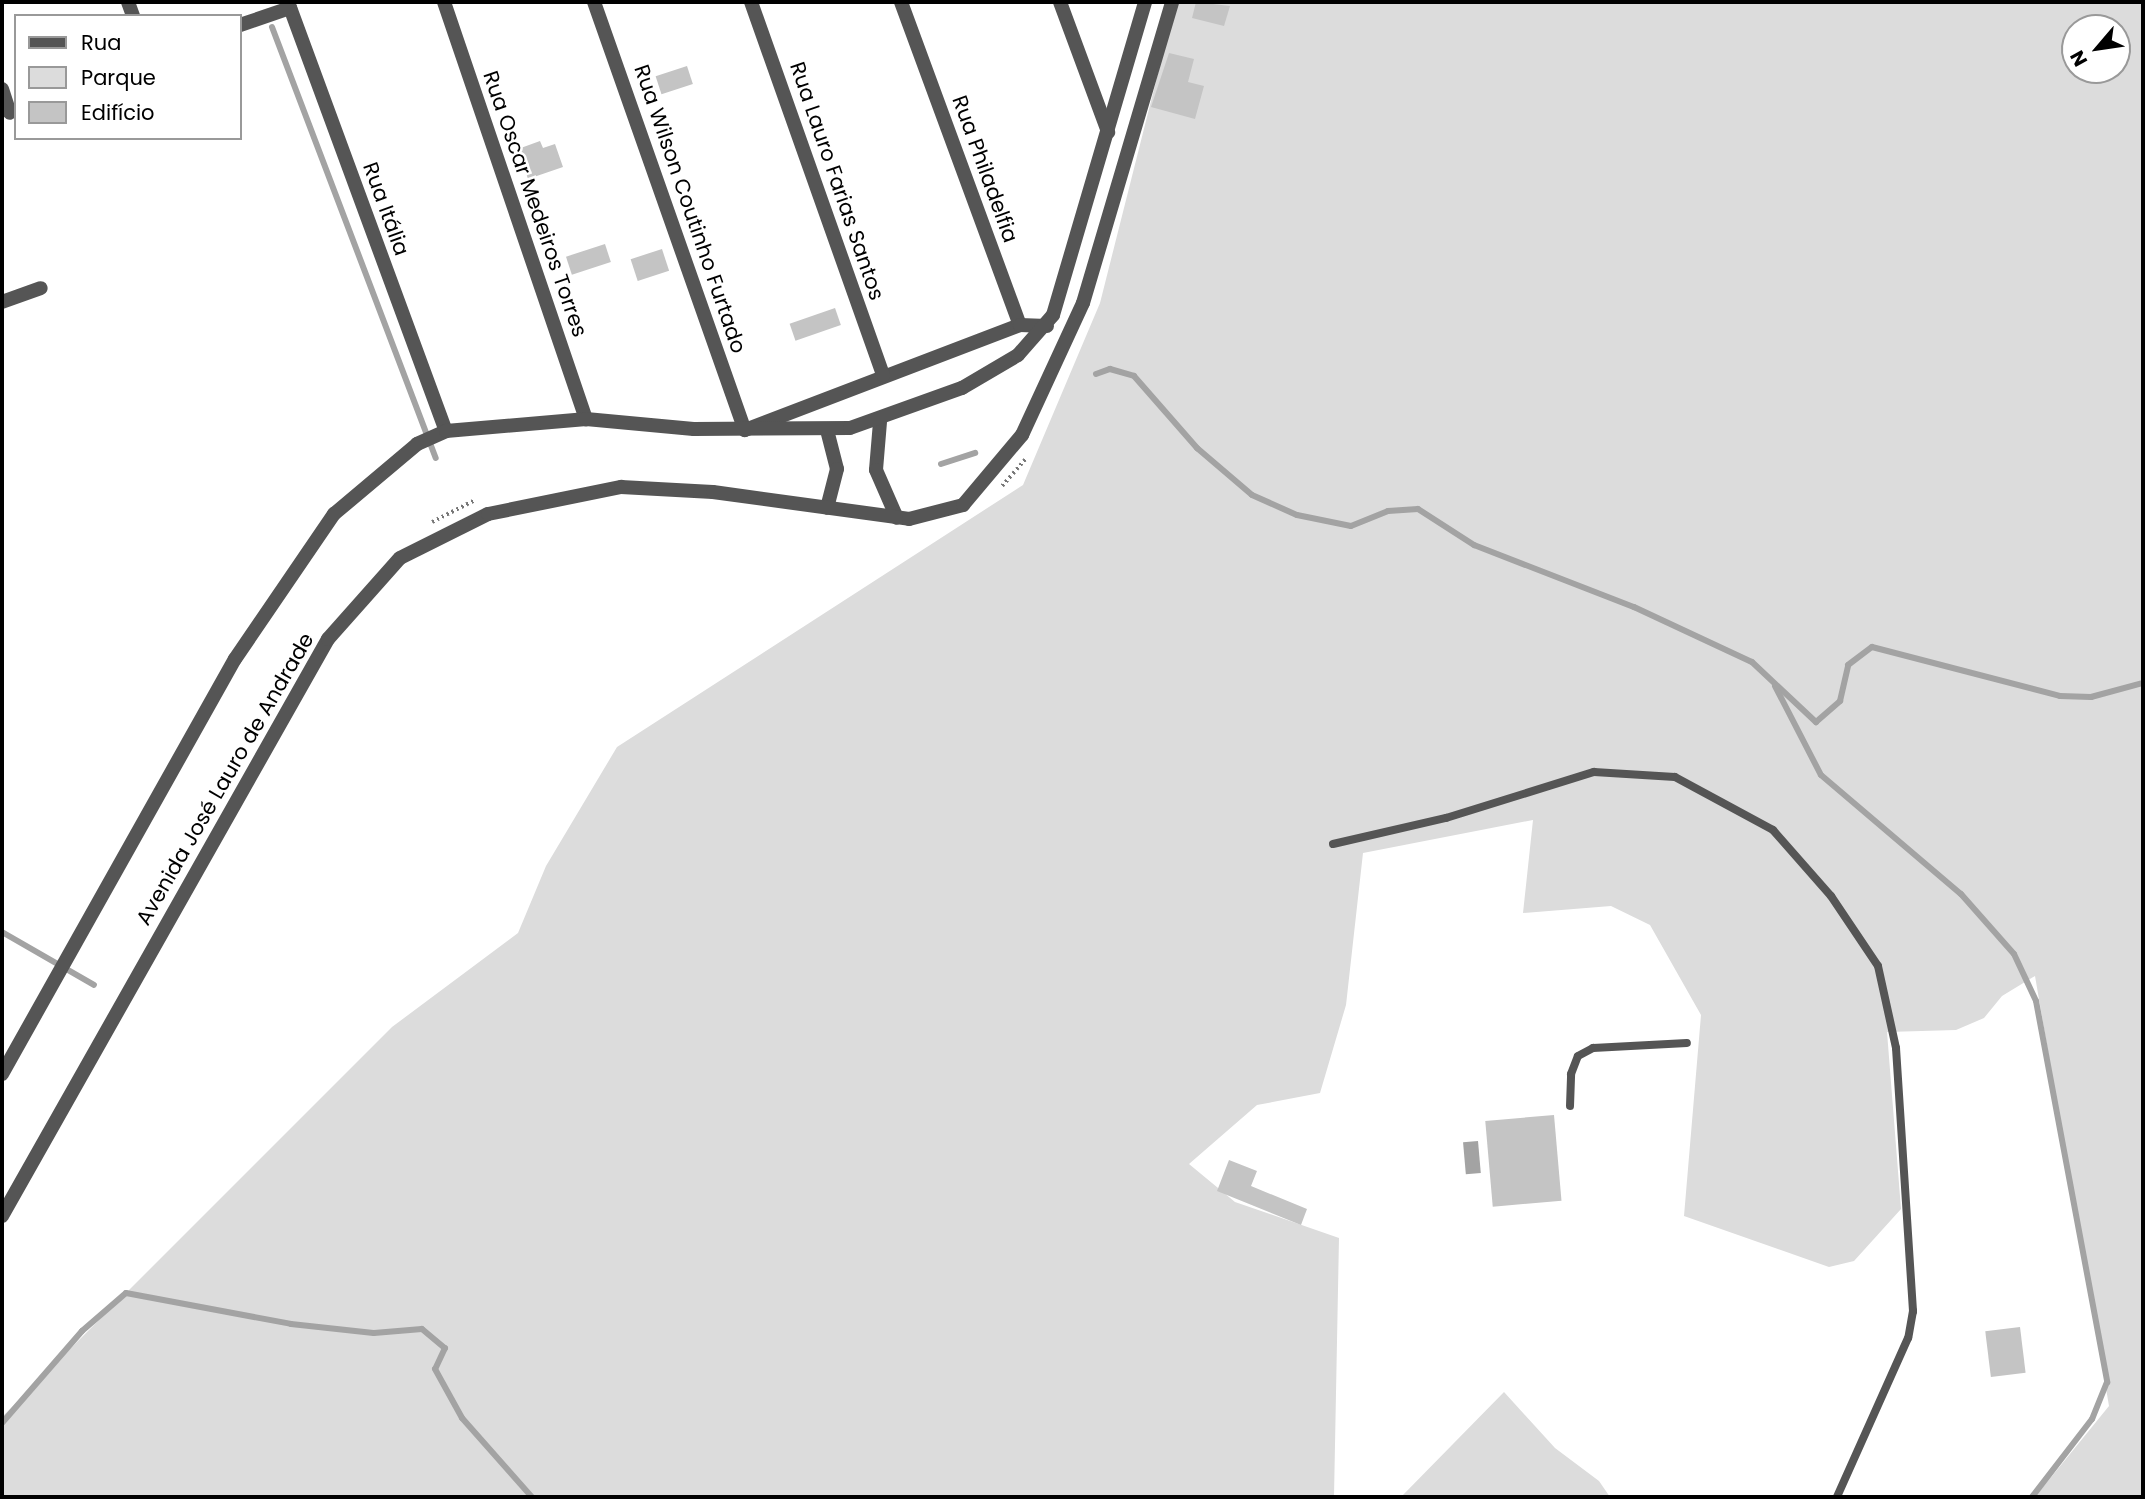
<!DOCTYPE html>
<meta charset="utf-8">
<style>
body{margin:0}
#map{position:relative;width:2145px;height:1499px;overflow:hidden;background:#fff;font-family:Poppins,sans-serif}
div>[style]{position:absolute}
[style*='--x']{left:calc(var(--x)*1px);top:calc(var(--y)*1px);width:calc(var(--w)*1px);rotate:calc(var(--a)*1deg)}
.green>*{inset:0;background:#dcdcdc}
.water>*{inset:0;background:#a3a3a3;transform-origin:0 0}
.stream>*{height:6px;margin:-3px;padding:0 3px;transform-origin:3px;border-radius:3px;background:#a3a3a3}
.building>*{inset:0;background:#c4c4c4;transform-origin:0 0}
.path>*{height:3.5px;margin-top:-1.75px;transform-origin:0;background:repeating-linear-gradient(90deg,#777 0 2px,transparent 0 5.5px)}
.service>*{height:8px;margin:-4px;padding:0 4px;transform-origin:4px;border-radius:4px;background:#555}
.minor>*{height:14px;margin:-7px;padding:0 7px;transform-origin:7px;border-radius:7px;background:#555}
.tertiary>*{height:14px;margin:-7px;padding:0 7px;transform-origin:7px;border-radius:7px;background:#555}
span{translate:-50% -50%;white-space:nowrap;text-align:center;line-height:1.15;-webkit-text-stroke:5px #fff;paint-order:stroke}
.street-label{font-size:21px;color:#000}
.frame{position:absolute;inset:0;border:4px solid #000;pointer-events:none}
.legend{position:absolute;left:14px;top:14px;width:228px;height:126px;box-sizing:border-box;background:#fff;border:2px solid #999;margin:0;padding:9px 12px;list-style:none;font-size:21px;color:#000}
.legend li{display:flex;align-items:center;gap:14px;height:35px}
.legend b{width:35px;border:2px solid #999}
.north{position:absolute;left:2061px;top:14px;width:70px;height:70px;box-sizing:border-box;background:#fff;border:2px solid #999;border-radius:50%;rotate:241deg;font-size:19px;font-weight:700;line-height:28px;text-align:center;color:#000}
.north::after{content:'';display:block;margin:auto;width:24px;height:32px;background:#000;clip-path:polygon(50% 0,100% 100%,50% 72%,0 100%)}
</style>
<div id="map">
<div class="green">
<div style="clip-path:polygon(evenodd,1176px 2px,2143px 2px,2143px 1497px,2035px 1497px,2109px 1406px,2035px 976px,2002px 996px,1984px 1018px,1956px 1030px,1887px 1032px,1901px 1209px,1854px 1261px,1829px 1267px,1684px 1216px,1701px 1015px,1650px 925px,1611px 906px,1523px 913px,1533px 820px,1363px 853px,1346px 1005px,1320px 1093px,1257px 1105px,1189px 1164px,1235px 1202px,1339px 1238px,1334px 1497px,2px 1497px,2px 1417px,392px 1027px,518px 933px,546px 866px,617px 747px,1023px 485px,1100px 303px,1176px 2px,2075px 28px,2117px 28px,2117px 70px,2075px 70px,2075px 28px)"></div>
<div style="clip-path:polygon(1504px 1392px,1555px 1448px,1599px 1481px,1610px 1497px,1401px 1497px)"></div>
</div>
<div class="water">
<div style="left:1478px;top:1141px;width:32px;height:15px;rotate:85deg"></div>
</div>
<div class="stream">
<div style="--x:272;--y:27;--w:461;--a:69.2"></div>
<div style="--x:1096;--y:374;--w:15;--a:-20"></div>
<div style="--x:1110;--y:369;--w:25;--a:16"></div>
<div style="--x:1134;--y:376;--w:96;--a:48.8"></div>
<div style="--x:1197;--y:448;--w:72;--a:40.5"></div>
<div style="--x:1252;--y:495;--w:49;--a:24"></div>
<div style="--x:1297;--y:515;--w:55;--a:11.5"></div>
<div style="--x:1351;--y:526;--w:40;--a:-22"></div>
<div style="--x:1388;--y:511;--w:30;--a:-4"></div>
<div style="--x:1418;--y:509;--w:67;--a:32.7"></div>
<div style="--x:1474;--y:545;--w:172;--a:21.2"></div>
<div style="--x:1634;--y:607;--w:130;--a:25"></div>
<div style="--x:1752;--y:662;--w:88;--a:43.2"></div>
<div style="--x:1816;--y:722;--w:32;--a:-41"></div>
<div style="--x:1840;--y:701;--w:37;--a:-77"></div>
<div style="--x:1848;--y:665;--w:30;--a:-37"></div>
<div style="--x:1872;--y:647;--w:194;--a:14.6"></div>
<div style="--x:2060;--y:696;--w:31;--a:2"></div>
<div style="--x:2091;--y:697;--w:54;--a:-15.1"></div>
<div style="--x:941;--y:464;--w:36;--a:-18"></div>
<div style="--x:1775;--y:686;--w:100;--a:62.7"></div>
<div style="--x:1821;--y:775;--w:184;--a:40.4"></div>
<div style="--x:1961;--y:894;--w:80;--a:48.5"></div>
<div style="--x:2014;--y:954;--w:52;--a:64.9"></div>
<div style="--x:2036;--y:1001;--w:388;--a:79.4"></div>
<div style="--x:2107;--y:1382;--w:40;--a:112"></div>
<div style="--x:2092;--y:1419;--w:98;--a:127.6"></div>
<div style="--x:2;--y:932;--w:106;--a:29.9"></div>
<div style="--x:2;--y:1423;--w:122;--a:-49"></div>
<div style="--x:82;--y:1331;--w:58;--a:-40.8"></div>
<div style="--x:126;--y:1293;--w:168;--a:10.6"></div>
<div style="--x:291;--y:1324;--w:83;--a:6.2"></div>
<div style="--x:374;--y:1333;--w:48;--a:-4.8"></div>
<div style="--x:422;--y:1329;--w:30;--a:40"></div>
<div style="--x:445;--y:1348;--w:23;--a:115"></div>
<div style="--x:435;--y:1369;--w:56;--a:61.1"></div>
<div style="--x:462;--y:1418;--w:106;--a:48.5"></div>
</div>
<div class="building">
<div style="clip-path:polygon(1196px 2px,1230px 6px,1224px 26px,1192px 18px)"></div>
<div style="clip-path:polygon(1169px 53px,1194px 59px,1188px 82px,1204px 86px,1195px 119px,1151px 107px)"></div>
<div style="left:687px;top:66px;width:19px;height:33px;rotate:72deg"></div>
<div style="clip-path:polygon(540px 141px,543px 148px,555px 144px,563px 167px,528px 179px,518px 149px)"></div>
<div style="left:605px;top:244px;width:19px;height:41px;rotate:72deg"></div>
<div style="left:662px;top:249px;width:23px;height:33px;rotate:72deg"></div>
<div style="left:835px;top:308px;width:18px;height:48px;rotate:71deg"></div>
<div style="left:1554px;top:1115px;width:86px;height:69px;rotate:85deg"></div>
<div style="clip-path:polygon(1229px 1160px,1257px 1171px,1251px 1186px,1307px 1209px,1301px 1225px,1217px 1191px)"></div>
<div style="left:2020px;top:1327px;width:46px;height:35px;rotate:83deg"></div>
</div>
<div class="path">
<div style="--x:1002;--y:486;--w:37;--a:-49"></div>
<div style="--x:432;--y:522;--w:48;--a:-27.1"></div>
</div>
<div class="service">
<div style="--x:1333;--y:844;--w:116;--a:-13"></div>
<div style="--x:1446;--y:818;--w:155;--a:-17.3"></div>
<div style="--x:1594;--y:772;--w:81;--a:3.5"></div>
<div style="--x:1675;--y:777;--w:111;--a:28.4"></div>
<div style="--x:1773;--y:830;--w:88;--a:48.7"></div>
<div style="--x:1831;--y:896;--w:84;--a:56.1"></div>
<div style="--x:1878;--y:966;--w:84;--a:77.6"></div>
<div style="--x:1896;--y:1048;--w:264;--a:86.3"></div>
<div style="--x:1913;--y:1311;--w:27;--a:100"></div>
<div style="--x:1908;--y:1338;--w:174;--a:114.1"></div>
<div style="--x:1570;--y:1106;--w:32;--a:-88"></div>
<div style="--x:1571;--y:1074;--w:19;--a:-69"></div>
<div style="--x:1578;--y:1056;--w:17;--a:-28"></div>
<div style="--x:1593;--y:1048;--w:94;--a:-3"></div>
</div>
<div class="minor">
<div style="--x:128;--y:2;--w:15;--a:70"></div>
<div style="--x:288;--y:2;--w:457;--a:69.8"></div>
<div style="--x:444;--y:2;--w:441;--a:71.2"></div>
<div style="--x:594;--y:2;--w:454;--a:70.6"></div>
<div style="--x:745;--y:430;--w:294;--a:-20.9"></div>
<div style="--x:751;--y:2;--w:396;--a:70.5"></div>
<div style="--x:901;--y:2;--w:344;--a:69.8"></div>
<div style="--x:1020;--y:325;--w:27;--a:2"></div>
<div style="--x:1060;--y:2;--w:139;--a:69.7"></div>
<div style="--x:240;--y:25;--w:53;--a:-18.8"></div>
<div style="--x:2;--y:89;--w:25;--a:72"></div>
<div style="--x:2;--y:302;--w:41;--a:-19.7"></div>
</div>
<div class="tertiary">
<div style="--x:880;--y:422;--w:48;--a:94.8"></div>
<div style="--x:876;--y:470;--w:52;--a:66.4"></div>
<div style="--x:827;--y:430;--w:40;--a:75.6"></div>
<div style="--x:837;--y:469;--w:40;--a:104.4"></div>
<div style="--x:2;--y:1074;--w:476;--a:-60.7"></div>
<div style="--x:235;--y:659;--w:176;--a:-55.7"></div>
<div style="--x:334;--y:514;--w:109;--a:-40.1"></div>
<div style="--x:417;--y:444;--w:32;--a:-24"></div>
<div style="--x:446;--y:431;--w:141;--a:-4.9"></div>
<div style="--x:586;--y:419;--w:108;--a:5.3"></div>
<div style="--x:694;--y:429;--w:156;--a:-0.4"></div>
<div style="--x:850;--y:428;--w:119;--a:-19.7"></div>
<div style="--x:962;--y:388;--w:65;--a:-30.5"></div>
<div style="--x:1018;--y:355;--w:53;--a:-48.8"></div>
<div style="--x:1053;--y:315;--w:326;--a:-73.6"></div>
<div style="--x:2;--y:1216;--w:663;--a:-60.53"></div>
<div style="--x:328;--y:639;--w:108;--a:-48.4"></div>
<div style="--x:400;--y:558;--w:98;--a:-26.6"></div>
<div style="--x:488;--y:514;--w:136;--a:-11.5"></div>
<div style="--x:621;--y:487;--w:92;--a:3.1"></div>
<div style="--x:713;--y:492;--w:198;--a:7.8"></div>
<div style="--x:909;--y:519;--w:56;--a:-14.5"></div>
<div style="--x:963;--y:505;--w:92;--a:-49.9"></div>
<div style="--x:1022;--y:435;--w:145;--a:-65.2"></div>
<div style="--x:1083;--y:303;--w:314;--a:-73.5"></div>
</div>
<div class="street-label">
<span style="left:985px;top:169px;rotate:70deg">Rua Philadelfia</span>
<span style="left:837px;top:181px;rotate:71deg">Rua Lauro Farias Santos</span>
<span style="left:535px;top:204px;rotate:71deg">Rua Oscar Medeiros Torres</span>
<span style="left:386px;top:209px;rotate:70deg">Rua Itália</span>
<span style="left:690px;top:209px;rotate:71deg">Rua Wilson Coutinho Furtado</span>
<span style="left:225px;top:779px;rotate:-60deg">Avenida José Lauro de Andrade</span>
</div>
<div class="frame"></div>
<ul class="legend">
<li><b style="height:9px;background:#555"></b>Rua</li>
<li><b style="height:19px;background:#dcdcdc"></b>Parque</li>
<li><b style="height:19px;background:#c4c4c4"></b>Edifício</li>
</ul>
<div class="north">N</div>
</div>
